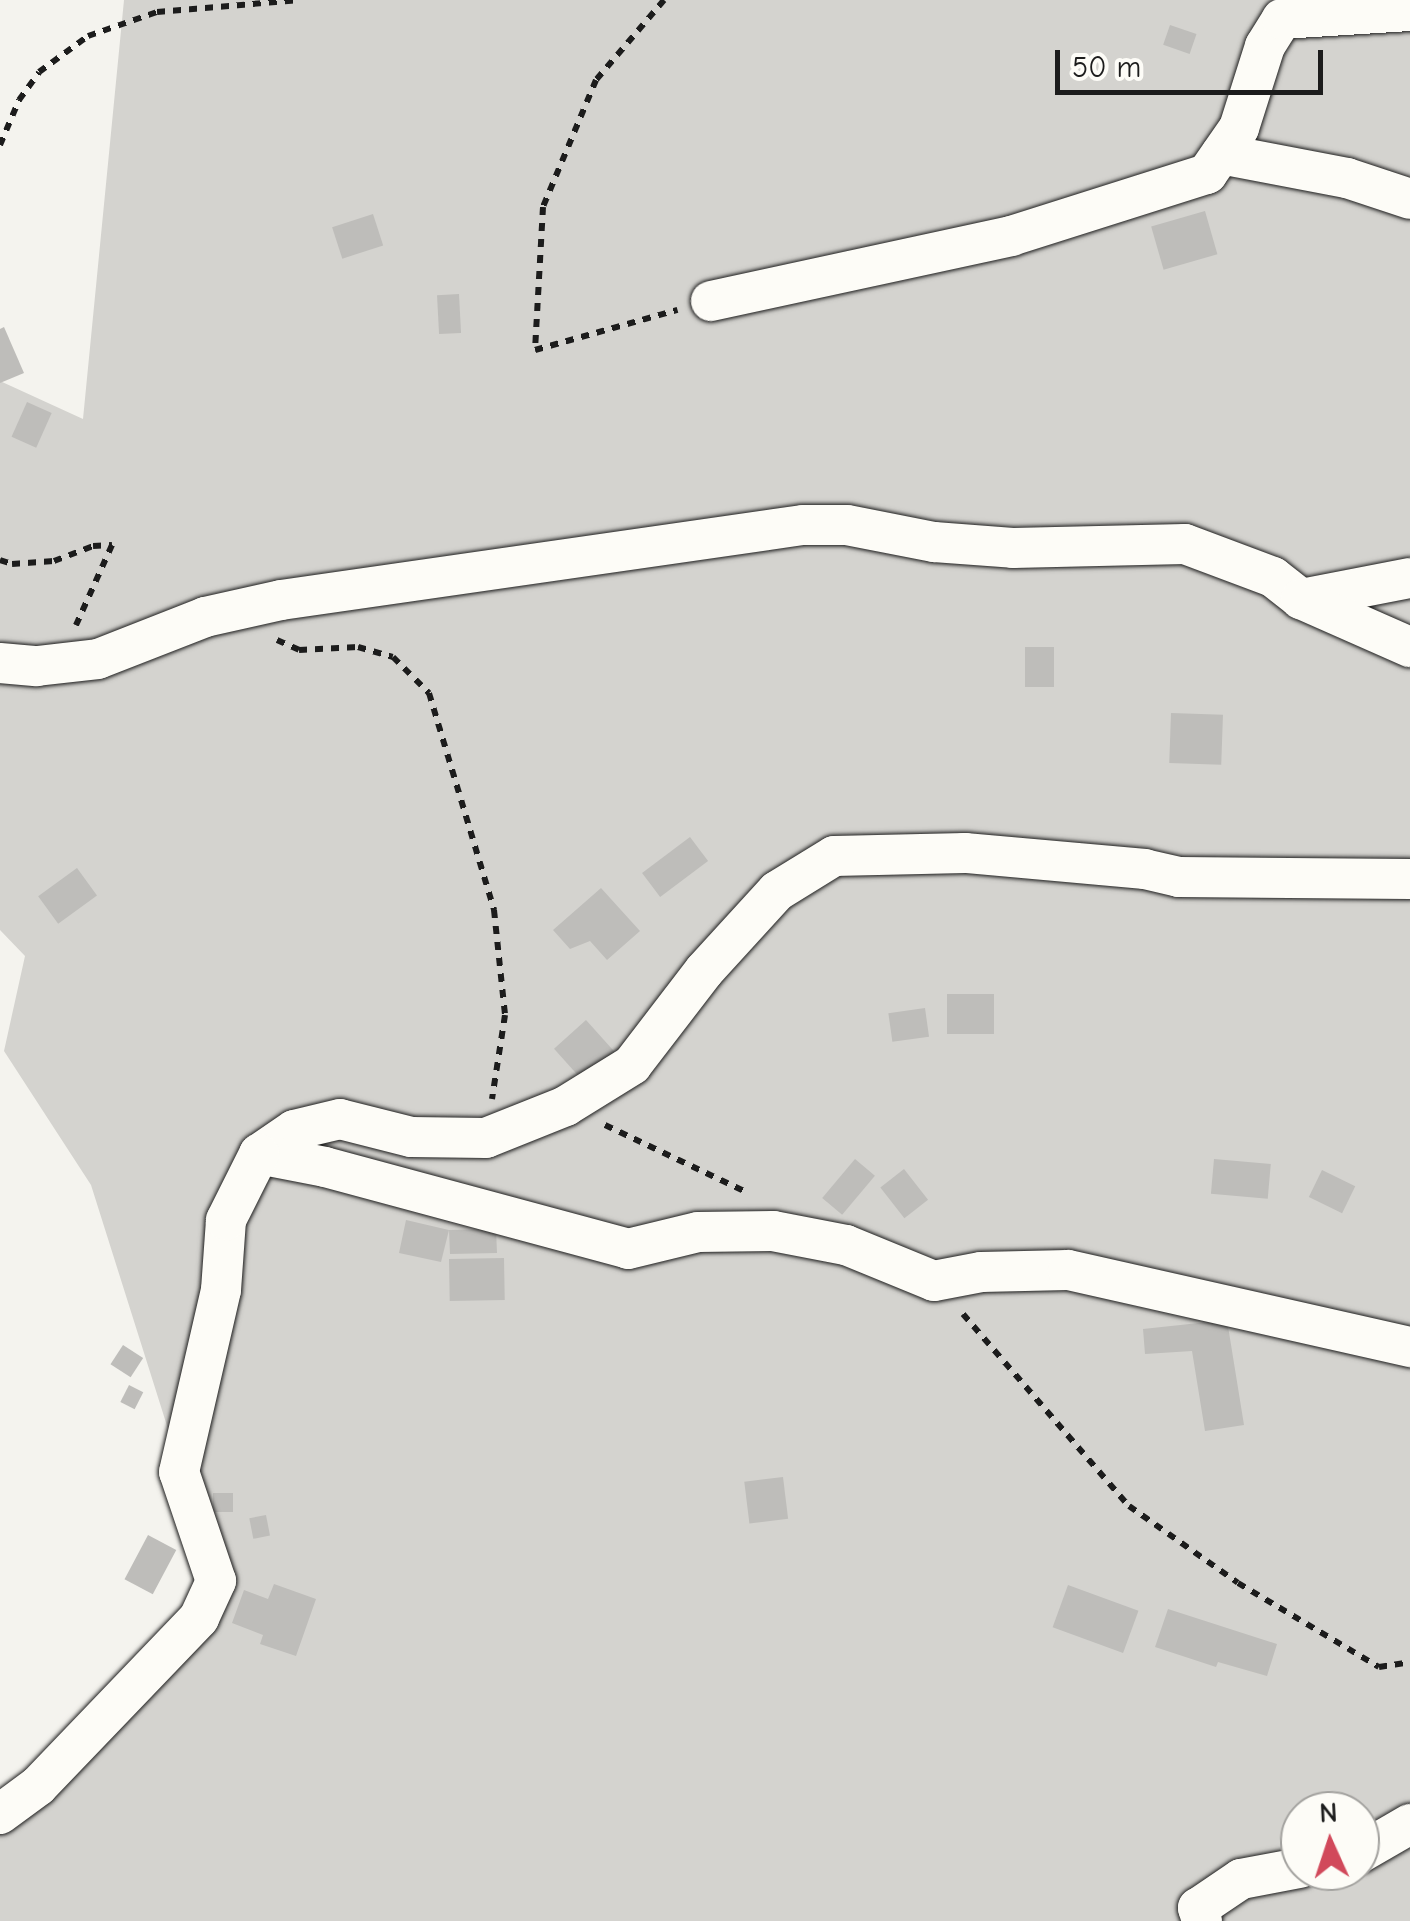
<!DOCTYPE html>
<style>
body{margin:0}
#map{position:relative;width:1410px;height:1921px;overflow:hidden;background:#f4f3ee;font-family:"Comic Neue",sans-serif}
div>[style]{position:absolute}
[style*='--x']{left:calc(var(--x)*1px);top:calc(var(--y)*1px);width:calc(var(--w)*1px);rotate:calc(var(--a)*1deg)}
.green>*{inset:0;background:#d4d3cf}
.building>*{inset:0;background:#bebdba;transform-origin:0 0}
.path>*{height:6px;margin-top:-3px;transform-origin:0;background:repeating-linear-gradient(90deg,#1c1c1c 0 8px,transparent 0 16px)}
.roads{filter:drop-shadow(0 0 2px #1c1c1c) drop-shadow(0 0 2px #1c1c1c)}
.minor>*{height:40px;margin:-20px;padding:0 20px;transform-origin:20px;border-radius:20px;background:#fdfcf7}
span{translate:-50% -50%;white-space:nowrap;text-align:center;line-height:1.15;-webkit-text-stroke:8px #fdfcf7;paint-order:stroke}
.north{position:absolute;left:1280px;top:1791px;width:100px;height:100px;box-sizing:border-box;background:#fdfcf7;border:2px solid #a3a29f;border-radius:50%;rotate:357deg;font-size:28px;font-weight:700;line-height:40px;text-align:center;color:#1c1c1c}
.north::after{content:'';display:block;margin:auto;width:35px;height:45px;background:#d1495b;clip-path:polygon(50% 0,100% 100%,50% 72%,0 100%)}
.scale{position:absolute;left:1055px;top:50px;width:268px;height:45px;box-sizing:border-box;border:5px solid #1c1c1c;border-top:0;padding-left:12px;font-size:30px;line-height:35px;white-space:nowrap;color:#1c1c1c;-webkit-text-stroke:8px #fdfcf7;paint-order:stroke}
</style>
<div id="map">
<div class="green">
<div style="clip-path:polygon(evenodd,124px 0,1410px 0,1410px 1921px,0 1921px,0 1808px,216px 1581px,91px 1185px,4px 1051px,25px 956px,0 930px,0 381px,83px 419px,124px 0,1300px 1811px,1360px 1811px,1360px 1871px,1300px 1871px,1300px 1811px)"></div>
</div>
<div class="building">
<div style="left:1170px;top:25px;width:28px;height:21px;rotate:19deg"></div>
<div style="left:1205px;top:211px;width:45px;height:56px;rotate:74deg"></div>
<div style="left:373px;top:214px;width:33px;height:43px;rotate:72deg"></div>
<div style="left:459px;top:294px;width:39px;height:22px;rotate:87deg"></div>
<div style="clip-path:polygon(4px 327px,24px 373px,0 383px,0 329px)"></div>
<div style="left:27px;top:402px;width:27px;height:38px;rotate:24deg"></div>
<div style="left:1025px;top:647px;width:29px;height:40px"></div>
<div style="left:1171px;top:713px;width:52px;height:50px;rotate:2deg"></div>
<div style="left:690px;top:837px;width:30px;height:60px;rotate:53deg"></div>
<div style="left:77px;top:868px;width:34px;height:48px;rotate:54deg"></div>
<div style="clip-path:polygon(601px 888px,640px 931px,607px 960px,590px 941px,570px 949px,553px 930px)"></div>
<div style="left:947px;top:994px;width:47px;height:40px"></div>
<div style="left:925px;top:1008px;width:29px;height:37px;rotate:82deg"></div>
<div style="left:586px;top:1020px;width:52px;height:43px;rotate:48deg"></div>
<div style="left:855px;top:1159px;width:26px;height:51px;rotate:40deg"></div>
<div style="left:1214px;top:1159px;width:57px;height:35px;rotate:5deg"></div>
<div style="left:904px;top:1169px;width:39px;height:30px;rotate:52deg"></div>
<div style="left:1322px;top:1170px;width:37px;height:30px;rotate:26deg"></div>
<div style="clip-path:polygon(406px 1220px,449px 1230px,496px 1229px,497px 1253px,450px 1254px,449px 1230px,441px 1262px,399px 1253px)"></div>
<div style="left:504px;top:1258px;width:42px;height:55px;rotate:89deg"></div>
<div style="clip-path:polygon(1227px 1320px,1244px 1425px,1205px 1431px,1192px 1351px,1145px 1354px,1143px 1329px)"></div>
<div style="left:123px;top:1345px;width:24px;height:23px;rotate:33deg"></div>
<div style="left:129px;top:1385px;width:16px;height:19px;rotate:27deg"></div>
<div style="left:783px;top:1477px;width:42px;height:39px;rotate:83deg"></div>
<div style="left:233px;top:1493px;width:19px;height:20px;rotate:90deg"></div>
<div style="left:266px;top:1515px;width:21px;height:17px;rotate:79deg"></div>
<div style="left:148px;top:1535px;width:32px;height:50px;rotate:28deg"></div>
<div style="clip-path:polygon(274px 1584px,316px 1599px,296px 1656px,260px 1644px,263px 1635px,232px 1623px,244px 1590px,268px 1599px)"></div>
<div style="left:1068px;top:1585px;width:75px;height:45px;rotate:20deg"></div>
<div style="clip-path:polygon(1168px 1609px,1277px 1644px,1267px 1676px,1218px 1662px,1216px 1667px,1155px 1647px)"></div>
</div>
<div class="path">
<div style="--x:664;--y:0;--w:105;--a:130.4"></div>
<div style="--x:596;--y:80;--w:138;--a:112.7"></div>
<div style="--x:543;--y:207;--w:143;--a:93.2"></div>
<div style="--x:535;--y:350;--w:148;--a:-15.7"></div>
<div style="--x:0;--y:145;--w:49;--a:-67.1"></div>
<div style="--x:19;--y:100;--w:34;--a:-54"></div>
<div style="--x:39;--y:72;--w:61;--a:-36.3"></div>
<div style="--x:88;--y:36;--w:73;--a:-19.2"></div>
<div style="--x:157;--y:12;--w:144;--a:-4.8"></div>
<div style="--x:0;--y:560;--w:13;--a:18"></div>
<div style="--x:12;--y:564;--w:42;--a:-4.1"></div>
<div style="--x:54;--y:561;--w:42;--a:-21"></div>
<div style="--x:93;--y:546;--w:19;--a:-3"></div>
<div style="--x:112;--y:545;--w:88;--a:114.2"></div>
<div style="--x:277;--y:640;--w:24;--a:24"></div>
<div style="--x:299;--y:650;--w:59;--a:-2.9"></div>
<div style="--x:358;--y:647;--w:36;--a:16"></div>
<div style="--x:393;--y:657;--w:51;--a:45"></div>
<div style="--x:429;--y:693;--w:227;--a:73.3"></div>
<div style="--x:494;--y:910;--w:106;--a:84"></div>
<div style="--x:505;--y:1015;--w:85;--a:98.8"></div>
<div style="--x:605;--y:1125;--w:158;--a:25.4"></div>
<div style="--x:963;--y:1314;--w:254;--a:49.2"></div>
<div style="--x:1129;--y:1506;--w:133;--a:35.2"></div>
<div style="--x:1238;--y:1583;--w:164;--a:30.8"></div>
<div style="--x:1379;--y:1667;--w:31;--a:-9"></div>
</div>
<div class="roads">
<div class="minor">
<div style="--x:1221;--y:154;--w:128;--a:10.8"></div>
<div style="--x:1347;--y:178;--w:66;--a:18.4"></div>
<div style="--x:711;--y:301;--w:307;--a:-12.2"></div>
<div style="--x:1011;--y:236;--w:206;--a:-17.6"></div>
<div style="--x:1207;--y:174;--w:56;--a:-55.2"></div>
<div style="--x:1239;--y:128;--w:86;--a:-72.4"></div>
<div style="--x:1265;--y:46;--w:32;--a:-58"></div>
<div style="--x:1282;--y:19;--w:128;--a:-3.6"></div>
<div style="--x:1301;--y:599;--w:111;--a:-10.9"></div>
<div style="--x:0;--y:663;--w:37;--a:5"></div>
<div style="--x:37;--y:666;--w:61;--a:-6.5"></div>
<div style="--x:98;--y:659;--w:115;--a:-21.4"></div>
<div style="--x:205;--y:617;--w:78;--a:-12.6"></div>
<div style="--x:281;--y:600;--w:527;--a:-8.18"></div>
<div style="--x:803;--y:525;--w:44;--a:0"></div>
<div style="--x:847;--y:525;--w:89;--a:11.1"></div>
<div style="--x:934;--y:542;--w:79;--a:4.3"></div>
<div style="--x:1013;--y:548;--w:172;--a:-1.3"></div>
<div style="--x:1185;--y:544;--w:94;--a:20.6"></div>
<div style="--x:1273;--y:577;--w:36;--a:38"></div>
<div style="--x:1301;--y:599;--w:119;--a:23.8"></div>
<div style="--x:1410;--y:879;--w:231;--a:-179.5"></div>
<div style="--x:1179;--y:877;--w:35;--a:-167"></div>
<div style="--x:1145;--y:869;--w:181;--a:-174.9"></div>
<div style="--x:965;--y:853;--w:131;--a:178.7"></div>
<div style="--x:834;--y:856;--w:67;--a:148.4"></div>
<div style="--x:777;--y:891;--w:108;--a:132.4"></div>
<div style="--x:704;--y:971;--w:118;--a:127.5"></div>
<div style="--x:632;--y:1065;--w:78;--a:148.2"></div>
<div style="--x:566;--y:1106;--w:86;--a:158.2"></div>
<div style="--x:486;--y:1138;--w:75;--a:-179.2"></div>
<div style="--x:411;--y:1137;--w:73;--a:-165.8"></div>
<div style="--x:340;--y:1119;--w:47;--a:166.6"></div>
<div style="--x:294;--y:1130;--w:42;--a:145.6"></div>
<div style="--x:259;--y:1154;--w:67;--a:11.1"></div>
<div style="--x:325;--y:1167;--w:314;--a:15.1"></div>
<div style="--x:628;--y:1249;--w:72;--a:-13.7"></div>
<div style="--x:698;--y:1232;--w:75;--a:-0.8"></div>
<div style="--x:773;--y:1231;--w:74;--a:10.9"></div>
<div style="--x:846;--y:1245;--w:95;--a:22.2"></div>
<div style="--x:934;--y:1281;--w:48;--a:-10.8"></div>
<div style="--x:981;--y:1272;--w:87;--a:-1.3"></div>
<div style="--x:1068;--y:1270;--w:351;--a:12.7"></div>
<div style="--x:0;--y:1814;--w:47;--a:-36.4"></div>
<div style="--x:38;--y:1786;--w:233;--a:-46.2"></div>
<div style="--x:199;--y:1618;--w:41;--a:-65.3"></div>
<div style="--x:216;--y:1581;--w:115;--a:-108.7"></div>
<div style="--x:179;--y:1472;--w:187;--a:-77"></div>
<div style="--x:221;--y:1290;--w:70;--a:-85.9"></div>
<div style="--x:226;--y:1220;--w:74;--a:-63.4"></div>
<div style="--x:1360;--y:1853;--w:58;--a:-30.1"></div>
<div style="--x:1202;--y:1921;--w:14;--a:-107"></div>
<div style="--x:1198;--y:1908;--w:52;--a:-34"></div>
<div style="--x:1241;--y:1879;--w:60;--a:-10.6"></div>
</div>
</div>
<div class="north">N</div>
<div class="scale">50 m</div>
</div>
